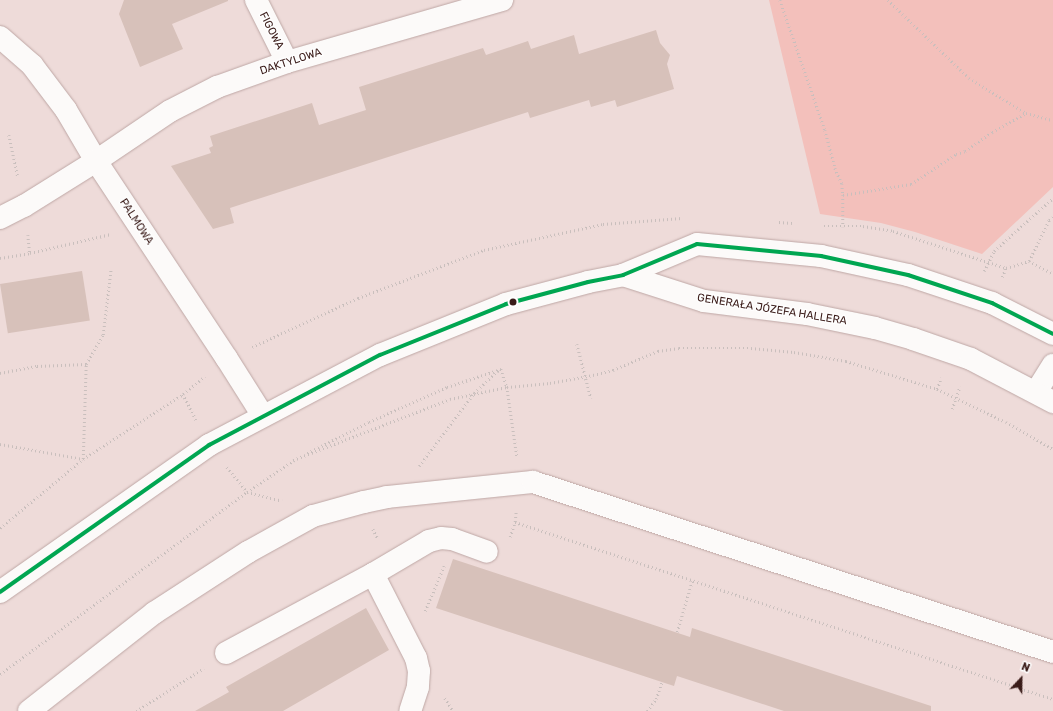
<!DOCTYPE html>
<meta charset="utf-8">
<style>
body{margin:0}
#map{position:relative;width:1053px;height:711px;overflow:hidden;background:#eedbd9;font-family:Rubik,sans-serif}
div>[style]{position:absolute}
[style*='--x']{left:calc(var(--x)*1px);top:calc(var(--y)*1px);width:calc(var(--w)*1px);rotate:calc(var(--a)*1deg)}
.green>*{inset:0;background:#f3c0bb}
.building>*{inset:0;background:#d7c1ba;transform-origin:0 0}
.path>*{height:2.5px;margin-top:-1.25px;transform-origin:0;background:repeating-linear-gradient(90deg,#c9bfbd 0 1px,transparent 0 4px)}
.roads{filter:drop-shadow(0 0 1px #bea7a5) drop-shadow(0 0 1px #bea7a5)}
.minor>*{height:22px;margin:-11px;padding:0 11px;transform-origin:11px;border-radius:11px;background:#fcfaf9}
.major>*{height:22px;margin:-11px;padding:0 11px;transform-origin:11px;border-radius:11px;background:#fcfaf9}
.bus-1>*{height:4px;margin:-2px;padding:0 2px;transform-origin:2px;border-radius:2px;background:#00a651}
.dots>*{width:11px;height:11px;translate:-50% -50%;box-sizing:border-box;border:2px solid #fefefe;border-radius:50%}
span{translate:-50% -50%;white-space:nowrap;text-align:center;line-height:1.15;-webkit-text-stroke:3px #fefefe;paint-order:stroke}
.street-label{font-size:11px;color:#3a1b18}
.north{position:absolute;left:1001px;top:659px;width:40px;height:40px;-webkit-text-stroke:3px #fefefe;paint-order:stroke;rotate:22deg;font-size:11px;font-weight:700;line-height:16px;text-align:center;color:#3a1b18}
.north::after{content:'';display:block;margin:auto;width:14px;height:18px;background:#3a1b18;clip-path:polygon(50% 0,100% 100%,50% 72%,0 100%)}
</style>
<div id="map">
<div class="green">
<div style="clip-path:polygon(769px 0,1053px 0,1053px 187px,982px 254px,915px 232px,881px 223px,820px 214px)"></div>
</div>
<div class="building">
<div style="clip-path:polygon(124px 0,228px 0,228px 1px,172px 24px,183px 49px,140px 67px,119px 14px)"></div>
<div style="clip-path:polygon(656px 30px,660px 43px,670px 55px,667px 64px,674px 89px,617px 107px,615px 100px,591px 107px,589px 100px,530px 118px,528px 112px,230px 208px,234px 223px,213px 229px,171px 166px,211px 153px,209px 148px,213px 146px,210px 136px,312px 103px,319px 125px,366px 110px,359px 87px,483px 48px,486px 55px,528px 41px,531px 49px,574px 35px,579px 54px)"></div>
<div style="left:82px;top:271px;width:50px;height:83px;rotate:81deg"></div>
<div style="clip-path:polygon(453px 559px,690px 637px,692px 628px,931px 706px,931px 711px,784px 711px,677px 676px,674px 686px,436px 608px)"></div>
<div style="clip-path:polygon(366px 608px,389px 650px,283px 711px,195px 711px,229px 692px,226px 687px)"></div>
</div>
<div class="path">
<div style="--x:780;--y:0;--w:138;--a:70.9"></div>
<div style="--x:825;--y:130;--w:39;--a:75"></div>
<div style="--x:835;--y:168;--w:17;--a:66"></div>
<div style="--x:842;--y:184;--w:11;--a:85"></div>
<div style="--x:843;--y:195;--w:69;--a:-9.2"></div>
<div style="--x:911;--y:184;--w:54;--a:-33.7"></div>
<div style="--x:956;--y:154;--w:9;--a:-18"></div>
<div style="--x:965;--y:151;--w:33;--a:-35"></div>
<div style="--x:992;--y:132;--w:39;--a:-29"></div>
<div style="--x:888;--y:0;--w:112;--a:43.9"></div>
<div style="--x:969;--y:78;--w:67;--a:31.6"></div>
<div style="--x:1026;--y:113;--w:28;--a:15"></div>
<div style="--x:9;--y:135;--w:43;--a:77.9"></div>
<div style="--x:843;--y:195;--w:32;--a:90"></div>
<div style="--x:779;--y:222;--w:13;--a:4"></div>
<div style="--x:824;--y:226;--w:39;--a:0"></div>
<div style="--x:863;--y:226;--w:30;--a:9"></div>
<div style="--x:893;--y:231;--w:119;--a:18.1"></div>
<div style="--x:1006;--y:268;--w:24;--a:-17"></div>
<div style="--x:1029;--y:261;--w:46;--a:-64"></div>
<div style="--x:1049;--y:220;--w:5;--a:-37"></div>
<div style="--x:28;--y:235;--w:18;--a:84"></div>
<div style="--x:0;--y:258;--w:30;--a:-9"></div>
<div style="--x:30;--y:253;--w:83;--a:-13.2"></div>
<div style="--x:1029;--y:261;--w:27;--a:28"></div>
<div style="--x:984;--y:271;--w:22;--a:-63"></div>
<div style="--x:994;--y:251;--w:79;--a:-41.9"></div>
<div style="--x:1002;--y:277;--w:10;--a:-66"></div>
<div style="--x:577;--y:344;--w:56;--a:75.5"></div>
<div style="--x:252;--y:347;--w:117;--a:-24.8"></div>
<div style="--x:358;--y:298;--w:135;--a:-20.9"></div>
<div style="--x:484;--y:250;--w:122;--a:-12.3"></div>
<div style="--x:603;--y:224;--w:79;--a:-4.3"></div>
<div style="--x:501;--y:369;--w:19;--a:72"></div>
<div style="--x:507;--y:387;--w:70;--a:81.8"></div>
<div style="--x:0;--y:373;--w:38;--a:-11"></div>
<div style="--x:37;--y:366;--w:49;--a:-2.3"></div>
<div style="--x:86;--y:364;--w:34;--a:-60"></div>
<div style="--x:103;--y:335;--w:67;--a:-83.2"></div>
<div style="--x:937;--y:389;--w:12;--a:-70"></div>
<div style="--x:183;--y:394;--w:29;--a:63"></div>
<div style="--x:952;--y:409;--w:24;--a:-71"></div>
<div style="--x:0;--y:444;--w:84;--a:10.2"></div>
<div style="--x:83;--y:459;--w:95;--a:-88.2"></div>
<div style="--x:307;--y:453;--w:69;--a:-26.6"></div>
<div style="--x:369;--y:422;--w:85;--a:-24.2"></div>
<div style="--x:447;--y:387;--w:57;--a:-18.4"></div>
<div style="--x:293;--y:460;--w:168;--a:-21.2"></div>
<div style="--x:450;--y:399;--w:58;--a:-11.9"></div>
<div style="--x:507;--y:387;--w:43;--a:-5.3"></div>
<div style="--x:550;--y:383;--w:44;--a:-10.5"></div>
<div style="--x:593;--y:375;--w:21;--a:-14"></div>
<div style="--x:613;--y:370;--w:49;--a:-22.9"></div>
<div style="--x:658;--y:351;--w:21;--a:-8"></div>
<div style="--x:679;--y:348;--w:72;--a:0"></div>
<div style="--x:751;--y:348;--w:43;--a:5.3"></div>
<div style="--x:794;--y:352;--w:53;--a:9.8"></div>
<div style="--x:846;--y:361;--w:95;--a:17.1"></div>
<div style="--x:937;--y:389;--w:76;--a:25.6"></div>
<div style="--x:1006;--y:422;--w:54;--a:29.9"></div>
<div style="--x:419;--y:466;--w:91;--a:-53"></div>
<div style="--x:474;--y:393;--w:34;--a:-43"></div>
<div style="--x:227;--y:467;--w:32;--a:51"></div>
<div style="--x:247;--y:492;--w:36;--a:14"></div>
<div style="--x:515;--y:522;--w:11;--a:-85"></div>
<div style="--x:0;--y:528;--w:108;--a:-39.7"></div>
<div style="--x:83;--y:459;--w:119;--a:-33"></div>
<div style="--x:183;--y:394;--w:28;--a:-39"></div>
<div style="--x:373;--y:529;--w:11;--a:63"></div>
<div style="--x:510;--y:537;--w:16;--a:-72"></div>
<div style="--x:515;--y:522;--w:566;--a:18.21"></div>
<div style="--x:425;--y:611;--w:49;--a:-67.1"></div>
<div style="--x:677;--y:632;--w:53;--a:-73.6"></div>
<div style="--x:0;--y:674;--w:307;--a:-36.4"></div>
<div style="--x:247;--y:492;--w:57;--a:-34.2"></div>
<div style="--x:445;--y:698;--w:15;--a:58"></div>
<div style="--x:136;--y:711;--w:80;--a:-32.3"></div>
<div style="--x:647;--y:711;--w:15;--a:-53"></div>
<div style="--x:656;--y:699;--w:18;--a:-71"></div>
</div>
<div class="roads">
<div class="minor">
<div style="--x:256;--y:0;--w:69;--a:63.4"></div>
<div style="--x:0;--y:37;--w:43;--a:41.2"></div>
<div style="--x:32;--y:65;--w:56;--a:52.9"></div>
<div style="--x:66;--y:110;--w:59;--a:59.5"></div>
<div style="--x:96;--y:161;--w:237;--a:56.5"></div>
<div style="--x:227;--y:359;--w:67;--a:57.7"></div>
<div style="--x:0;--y:218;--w:27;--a:-27"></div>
<div style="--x:24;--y:206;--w:85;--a:-32"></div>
<div style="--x:96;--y:161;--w:89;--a:-34"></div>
<div style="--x:170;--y:111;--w:53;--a:-27.1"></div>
<div style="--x:217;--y:87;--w:74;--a:-19.7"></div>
<div style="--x:287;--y:62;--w:224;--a:-16.1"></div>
<div style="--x:1036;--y:392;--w:32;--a:-58"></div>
<div style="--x:373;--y:574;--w:94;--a:62.9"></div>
<div style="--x:416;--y:658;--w:13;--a:77"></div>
<div style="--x:419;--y:671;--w:16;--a:94"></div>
<div style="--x:418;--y:687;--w:25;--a:108"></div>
<div style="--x:226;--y:653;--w:167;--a:-28.3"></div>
<div style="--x:373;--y:574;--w:65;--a:-30.5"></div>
<div style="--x:429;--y:541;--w:12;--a:-14"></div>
<div style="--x:441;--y:538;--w:11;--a:5"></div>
<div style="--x:452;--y:539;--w:37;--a:20"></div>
<div style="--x:29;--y:711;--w:159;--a:-38.1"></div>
<div style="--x:154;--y:613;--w:112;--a:-33"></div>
<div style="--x:248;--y:552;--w:74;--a:-29"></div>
<div style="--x:313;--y:516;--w:53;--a:-15.4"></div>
<div style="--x:364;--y:502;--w:24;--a:-12"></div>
<div style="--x:387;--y:497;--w:147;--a:-5.9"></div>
<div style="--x:533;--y:482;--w:547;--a:18.1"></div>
</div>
<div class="major">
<div style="--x:623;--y:275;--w:85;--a:17.8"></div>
<div style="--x:704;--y:301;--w:104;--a:7.2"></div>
<div style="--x:807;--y:314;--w:69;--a:11.6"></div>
<div style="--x:875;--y:328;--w:40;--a:16"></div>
<div style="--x:913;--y:339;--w:61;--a:19"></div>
<div style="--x:971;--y:359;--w:93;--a:27.7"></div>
<div style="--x:0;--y:592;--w:256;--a:-35.1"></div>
<div style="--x:209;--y:445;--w:193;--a:-27.8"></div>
<div style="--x:380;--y:355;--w:136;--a:-22"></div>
<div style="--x:506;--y:304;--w:85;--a:-15"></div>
<div style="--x:588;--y:282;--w:36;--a:-11"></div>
<div style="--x:623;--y:275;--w:80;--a:-22.7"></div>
<div style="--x:697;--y:244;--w:125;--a:5.5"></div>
<div style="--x:821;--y:256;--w:89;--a:12.3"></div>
<div style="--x:908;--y:275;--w:89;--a:18.4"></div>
<div style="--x:992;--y:303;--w:68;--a:26.9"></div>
</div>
</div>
<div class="bus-1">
<div style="--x:0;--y:592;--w:256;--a:-35.1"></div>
<div style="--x:209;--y:445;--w:193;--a:-27.8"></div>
<div style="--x:380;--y:355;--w:136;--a:-22"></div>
<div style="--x:506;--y:304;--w:85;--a:-15"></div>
<div style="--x:588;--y:282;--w:36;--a:-11"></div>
<div style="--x:623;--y:275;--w:80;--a:-22.7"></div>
<div style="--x:697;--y:244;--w:125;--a:5.5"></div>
<div style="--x:821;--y:256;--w:89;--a:12.3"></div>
<div style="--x:908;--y:275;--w:89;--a:18.4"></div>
<div style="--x:992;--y:303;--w:68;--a:26.9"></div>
</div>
<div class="dots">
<div style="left:513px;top:302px;background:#3a1b18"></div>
</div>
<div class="street-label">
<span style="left:271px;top:31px;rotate:63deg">FIGOWA</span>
<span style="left:291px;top:62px;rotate:-18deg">DAKTYLOWA</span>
<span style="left:136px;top:222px;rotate:57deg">PALMOWA</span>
<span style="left:772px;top:310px;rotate:9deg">GENERAŁA JÓZEFA HALLERA</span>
</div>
<div class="north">N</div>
</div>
